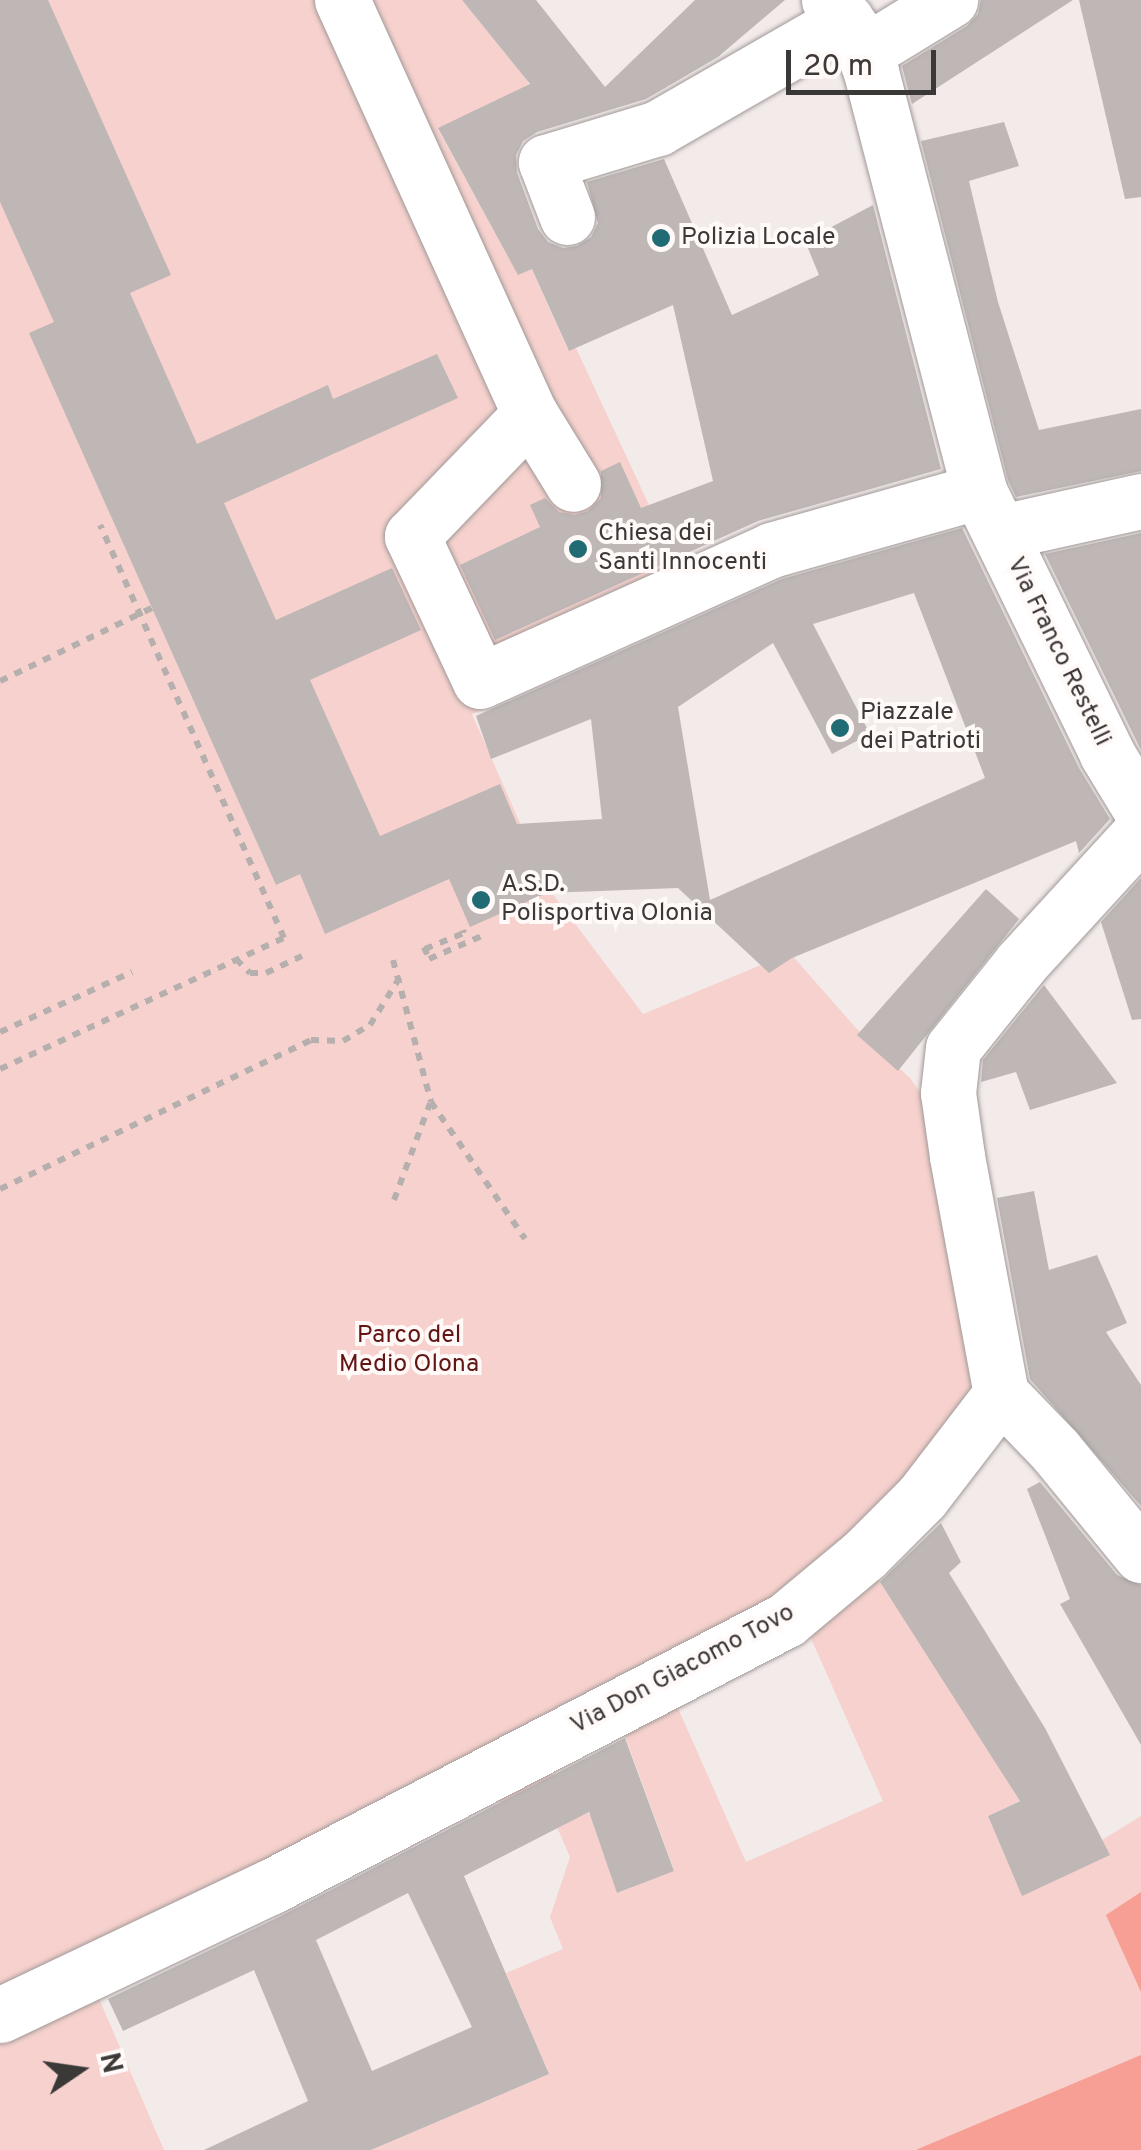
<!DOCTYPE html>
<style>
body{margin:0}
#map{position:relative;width:1141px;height:2150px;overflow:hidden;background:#f3ebea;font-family:Overpass,sans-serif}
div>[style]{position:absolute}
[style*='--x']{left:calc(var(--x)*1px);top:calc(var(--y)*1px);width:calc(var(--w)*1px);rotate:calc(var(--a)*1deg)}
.green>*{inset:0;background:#f6d1cd}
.forest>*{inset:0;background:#f79e95}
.building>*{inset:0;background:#beb7b6}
.path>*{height:6px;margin-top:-3px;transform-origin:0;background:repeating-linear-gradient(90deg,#b5afae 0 8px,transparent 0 16px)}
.roads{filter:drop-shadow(0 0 2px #a09998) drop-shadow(0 0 2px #a09998)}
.minor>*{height:55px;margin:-27.5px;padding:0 27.5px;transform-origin:27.5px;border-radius:27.5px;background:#fff}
.dots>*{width:28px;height:28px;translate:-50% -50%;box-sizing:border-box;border:5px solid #fff9f8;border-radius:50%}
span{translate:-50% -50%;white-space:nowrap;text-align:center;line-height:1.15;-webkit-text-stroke:8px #fff9f8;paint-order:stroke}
.poi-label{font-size:25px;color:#3b3838}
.left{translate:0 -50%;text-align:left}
.street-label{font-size:25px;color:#3b3838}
.park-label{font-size:25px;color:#611514}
.north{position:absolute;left:30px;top:2020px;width:100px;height:100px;-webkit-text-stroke:8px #fff9f8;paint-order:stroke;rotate:77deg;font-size:28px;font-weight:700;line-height:40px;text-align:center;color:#3b3838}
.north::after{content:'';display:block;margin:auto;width:35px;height:45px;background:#3b3838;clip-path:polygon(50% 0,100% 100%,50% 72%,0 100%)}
.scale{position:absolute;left:786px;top:50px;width:150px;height:45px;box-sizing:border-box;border:5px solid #3b3838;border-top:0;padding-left:12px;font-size:30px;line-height:35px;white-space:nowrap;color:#3b3838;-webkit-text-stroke:8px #fff9f8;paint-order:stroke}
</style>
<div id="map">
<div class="green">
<div style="clip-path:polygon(0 0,462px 0,527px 80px,529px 85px,438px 129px,518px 274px,532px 269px,568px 350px,576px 348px,696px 606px,472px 714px,549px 889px,643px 1014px,790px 953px,856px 1028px,910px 1078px,933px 1110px,1001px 1394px,864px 1555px,88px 1973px,164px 2150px,0 2150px)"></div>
<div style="clip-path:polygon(871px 1568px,1021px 1800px,988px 1816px,1022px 1895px,1109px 1855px,1102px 1840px,1141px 1816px,1141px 2150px,371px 2150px,549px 2074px,506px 1973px,563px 1949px,550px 1917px,570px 1857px,557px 1827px,521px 1847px,494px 1790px,536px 1756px,590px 1815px,618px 1893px,674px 1870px,618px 1717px,670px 1690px,746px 1862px,883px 1801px,806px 1627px)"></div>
</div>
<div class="forest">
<div style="clip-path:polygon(1141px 1892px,1141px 1992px,1106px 1915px)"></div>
<div style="clip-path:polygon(1141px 2055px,1141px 2150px,916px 2150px,918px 2149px)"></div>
</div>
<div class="building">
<div style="clip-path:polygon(evenodd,0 0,48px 0,171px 275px,130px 293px,197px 444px,328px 385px,333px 399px,437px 354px,458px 398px,224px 503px,276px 620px,392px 568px,421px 630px,310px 680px,380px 836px,500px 784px,517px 824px,602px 819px,591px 719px,491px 759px,476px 716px,782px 579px,962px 528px,1079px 768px,1110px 819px,1079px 853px,1076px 841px,792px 958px,769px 973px,678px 888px,547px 893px,470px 927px,449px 879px,325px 934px,300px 874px,276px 885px,29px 333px,54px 322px,0 202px,0 0,914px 593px,985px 778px,710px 900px,678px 707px,773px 643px,832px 754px,870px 734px,813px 624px,914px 593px)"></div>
<div style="clip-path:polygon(462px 0,536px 0,605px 87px,695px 0,785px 0,718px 57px,646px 99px,537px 132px,523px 141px,516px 155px,517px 173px,538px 229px,548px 242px,563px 248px,577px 246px,591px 237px,598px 223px,587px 182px,664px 159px,732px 315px,819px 275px,805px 241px,873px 205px,941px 469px,758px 521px,495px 640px,460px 565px,540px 527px,530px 505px,545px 498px,559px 512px,575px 515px,588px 511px,601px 498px,601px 471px,620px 462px,641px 508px,713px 481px,673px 305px,569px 351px,532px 269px,518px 275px,438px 128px,530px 84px)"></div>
<div style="clip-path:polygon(981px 0,1073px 0,912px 104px,902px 66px,967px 26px,978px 14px)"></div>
<div style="clip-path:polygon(1079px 0,1141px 0,1141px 197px,1125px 199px)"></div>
<div style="clip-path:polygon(1004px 122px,1019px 166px,969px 181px,998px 302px,1039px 430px,1141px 409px,1141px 471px,1016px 497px,1008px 480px,921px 141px)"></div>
<div style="clip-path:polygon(1141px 533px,1141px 750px,1045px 554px)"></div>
<div style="clip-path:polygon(1141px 878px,1141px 1019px,1132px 1020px,1101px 922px)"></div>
<div style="clip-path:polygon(986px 889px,1019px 919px,898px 1071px,857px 1035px)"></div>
<div style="clip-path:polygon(1044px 985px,1117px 1083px,1030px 1110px,1016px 1072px,981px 1082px,983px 1060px)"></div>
<div style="clip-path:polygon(1034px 1191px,1049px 1270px,1097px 1255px,1127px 1323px,1106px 1332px,1141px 1385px,1141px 1506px,1030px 1379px,997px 1198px)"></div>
<div style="clip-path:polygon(1040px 1482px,1117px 1575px,1141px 1585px,1141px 1745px,1060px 1604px,1070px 1599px,1027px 1489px)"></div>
<div style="clip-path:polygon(941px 1523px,961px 1562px,949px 1573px,1045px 1728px,1110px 1855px,1022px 1896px,988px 1816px,1020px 1801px,880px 1582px)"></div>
<div style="clip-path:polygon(evenodd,625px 1738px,674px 1871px,617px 1893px,589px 1812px,464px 1876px,549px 2074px,371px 2150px,204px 2150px,308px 2101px,254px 1970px,123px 2031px,108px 1999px,283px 1915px,625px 1738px,408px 1893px,472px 2027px,372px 2071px,316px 1940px,408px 1893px)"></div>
</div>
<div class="path">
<div style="--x:0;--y:681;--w:169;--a:-25.7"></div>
<div style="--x:424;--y:947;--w:13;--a:67"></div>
<div style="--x:429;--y:959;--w:60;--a:-23.6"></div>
<div style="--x:425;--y:949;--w:42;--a:-22.3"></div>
<div style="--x:464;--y:933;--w:3;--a:-108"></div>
<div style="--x:236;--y:959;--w:20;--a:45"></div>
<div style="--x:250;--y:973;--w:16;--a:0"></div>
<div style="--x:266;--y:973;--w:44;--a:-25.4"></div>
<div style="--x:393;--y:960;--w:147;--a:75"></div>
<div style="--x:431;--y:1102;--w:166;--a:55.5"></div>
<div style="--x:0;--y:1032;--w:145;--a:-24.4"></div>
<div style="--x:0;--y:1069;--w:313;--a:-24.8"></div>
<div style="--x:284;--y:938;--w:452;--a:-114"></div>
<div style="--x:0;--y:1189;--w:345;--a:-25.6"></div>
<div style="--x:311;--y:1040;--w:32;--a:2"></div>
<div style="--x:343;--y:1041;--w:31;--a:-31"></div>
<div style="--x:370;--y:1025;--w:57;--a:-58"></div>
<div style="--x:394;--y:1200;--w:103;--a:-69.6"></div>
</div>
<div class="roads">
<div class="minor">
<div style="--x:342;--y:0;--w:455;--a:65.6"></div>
<div style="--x:530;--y:414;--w:82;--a:58.4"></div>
<div style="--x:829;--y:0;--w:45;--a:51.3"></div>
<div style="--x:857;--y:35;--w:40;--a:69"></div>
<div style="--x:871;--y:72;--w:433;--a:75.5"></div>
<div style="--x:979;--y:491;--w:292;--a:64"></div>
<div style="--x:1107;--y:754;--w:66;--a:58.7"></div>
<div style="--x:865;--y:52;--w:100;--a:-31.5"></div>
<div style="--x:567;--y:217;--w:59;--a:-110.9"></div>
<div style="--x:546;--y:162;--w:117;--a:-16.9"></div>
<div style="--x:658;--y:128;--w:217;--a:-29.9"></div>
<div style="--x:530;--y:414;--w:170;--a:134"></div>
<div style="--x:412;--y:536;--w:160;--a:64.9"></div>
<div style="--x:480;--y:681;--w:319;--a:-24.2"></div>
<div style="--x:771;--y:550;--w:216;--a:-15.8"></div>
<div style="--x:1001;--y:532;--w:143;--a:-12.5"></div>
<div style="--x:1001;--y:1394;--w:78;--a:46"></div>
<div style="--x:1055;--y:1450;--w:136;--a:50.7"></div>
<div style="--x:0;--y:2015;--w:299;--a:-25.4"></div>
<div style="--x:270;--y:1887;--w:581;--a:-27.36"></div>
<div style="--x:786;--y:1620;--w:102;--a:-39.8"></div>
<div style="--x:864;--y:1555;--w:82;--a:-45"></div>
<div style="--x:922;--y:1497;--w:130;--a:-52.5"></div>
<div style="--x:1001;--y:1394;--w:242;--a:-100.5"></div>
<div style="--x:957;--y:1156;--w:64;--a:-98.1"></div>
<div style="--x:948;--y:1093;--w:45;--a:-83.7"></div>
<div style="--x:953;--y:1048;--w:109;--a:-51.3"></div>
<div style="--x:1021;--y:963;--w:178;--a:-47.5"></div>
</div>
</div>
<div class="dots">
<div style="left:661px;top:238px;background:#216c74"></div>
<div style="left:578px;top:549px;background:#216c74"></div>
<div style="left:840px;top:728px;background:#216c74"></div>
<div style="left:481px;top:900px;background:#216c74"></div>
</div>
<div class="poi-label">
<span class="left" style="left:681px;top:238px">Polizia Locale</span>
<span class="left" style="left:598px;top:549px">Chiesa dei<br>Santi Innocenti</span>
<span class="left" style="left:860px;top:728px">Piazzale<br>dei Patrioti</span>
<span class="left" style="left:501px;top:900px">A.S.D.<br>Polisportiva Olonia</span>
</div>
<div class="street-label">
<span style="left:1058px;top:652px;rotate:64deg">Via Franco Restelli</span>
<span style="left:683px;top:1670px;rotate:-28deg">Via Don Giacomo Tovo</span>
</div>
<div class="park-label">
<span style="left:409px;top:1351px">Parco del<br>Medio Olona</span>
</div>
<div class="north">N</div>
<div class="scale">20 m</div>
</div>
